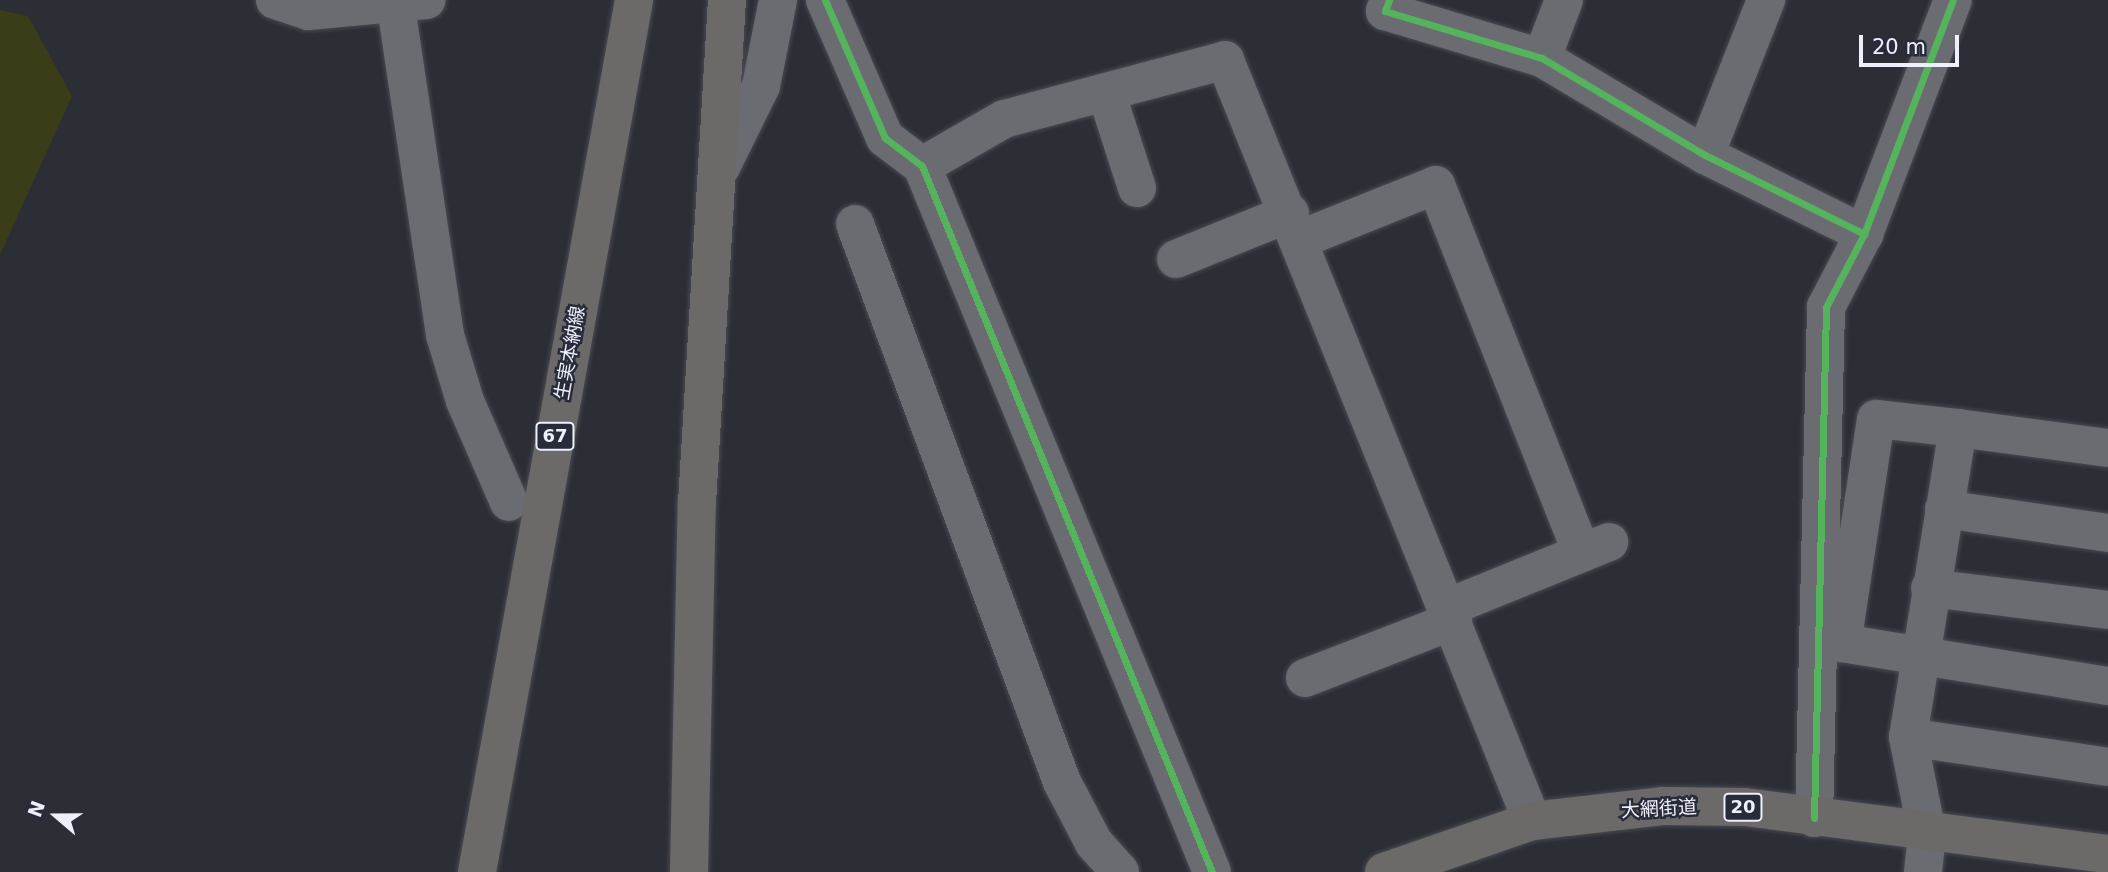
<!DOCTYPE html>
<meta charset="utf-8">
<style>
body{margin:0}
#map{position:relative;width:2108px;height:872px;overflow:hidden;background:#2c2e36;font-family:"DejaVu Sans","Noto Sans JP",sans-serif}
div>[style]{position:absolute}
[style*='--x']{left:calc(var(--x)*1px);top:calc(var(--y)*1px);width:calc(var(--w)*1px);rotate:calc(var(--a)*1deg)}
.green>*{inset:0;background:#3a3d17}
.roads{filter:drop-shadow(0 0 2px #494a52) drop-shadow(0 0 2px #494a52)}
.minor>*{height:38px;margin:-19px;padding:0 19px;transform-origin:19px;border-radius:19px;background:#6a6c72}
.major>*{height:38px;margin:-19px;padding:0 19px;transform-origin:19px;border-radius:19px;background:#6c6a68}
.cycleway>*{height:7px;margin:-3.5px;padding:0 3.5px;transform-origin:3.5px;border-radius:3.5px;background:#56b35d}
span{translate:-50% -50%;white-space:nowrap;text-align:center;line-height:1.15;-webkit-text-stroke:5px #282b3a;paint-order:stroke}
.shield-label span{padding:2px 5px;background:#282b3a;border:2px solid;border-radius:5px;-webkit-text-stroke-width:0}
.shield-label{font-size:18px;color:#edf0fa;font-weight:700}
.street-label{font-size:19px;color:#edf0fa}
.north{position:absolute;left:21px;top:781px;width:70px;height:70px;-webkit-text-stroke:5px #282b3a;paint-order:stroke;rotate:290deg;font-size:19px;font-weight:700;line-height:28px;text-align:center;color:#edf0fa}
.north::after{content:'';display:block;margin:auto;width:24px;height:32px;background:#edf0fa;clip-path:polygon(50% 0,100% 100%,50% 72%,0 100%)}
.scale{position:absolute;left:1859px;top:35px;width:100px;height:32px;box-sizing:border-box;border:4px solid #edf0fa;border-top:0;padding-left:9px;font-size:21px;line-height:24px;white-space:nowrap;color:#edf0fa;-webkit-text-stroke:5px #282b3a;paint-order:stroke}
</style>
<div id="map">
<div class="green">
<div style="clip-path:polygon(0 10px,28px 16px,72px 96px,0 255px)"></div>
</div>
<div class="roads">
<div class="minor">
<div style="--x:275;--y:0;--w:35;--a:18"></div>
<div style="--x:308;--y:11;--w:119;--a:-5.3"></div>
<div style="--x:395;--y:0;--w:339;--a:81.5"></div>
<div style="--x:445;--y:335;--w:69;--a:73.1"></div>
<div style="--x:465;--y:401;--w:110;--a:66.5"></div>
<div style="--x:825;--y:0;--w:150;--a:66.5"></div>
<div style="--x:885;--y:138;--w:46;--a:37.1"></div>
<div style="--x:922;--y:166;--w:763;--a:67.67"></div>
<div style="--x:1389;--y:0;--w:12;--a:110"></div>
<div style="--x:1385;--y:11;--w:164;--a:16.7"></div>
<div style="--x:1542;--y:58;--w:190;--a:30.8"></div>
<div style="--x:1705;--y:155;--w:178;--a:26.4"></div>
<div style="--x:1542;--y:58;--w:62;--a:-69.2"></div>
<div style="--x:1106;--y:92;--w:101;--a:72.1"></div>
<div style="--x:1705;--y:155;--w:167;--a:-68.5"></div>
<div style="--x:922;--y:166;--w:95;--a:-29.8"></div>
<div style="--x:1004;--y:119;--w:229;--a:-14.9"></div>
<div style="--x:1225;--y:60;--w:821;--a:68.03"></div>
<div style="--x:721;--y:167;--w:90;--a:-63.7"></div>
<div style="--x:761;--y:86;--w:88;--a:-78.8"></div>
<div style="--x:855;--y:224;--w:595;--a:69.65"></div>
<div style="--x:1062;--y:782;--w:69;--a:62.3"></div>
<div style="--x:1094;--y:843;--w:39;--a:48"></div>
<div style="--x:1301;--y:239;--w:145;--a:-21.8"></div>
<div style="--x:1436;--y:185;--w:395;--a:68.4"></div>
<div style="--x:1176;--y:259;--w:123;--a:-22"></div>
<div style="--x:1958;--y:428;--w:82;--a:-173.7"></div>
<div style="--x:1876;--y:419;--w:227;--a:98.6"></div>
<div style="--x:1842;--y:643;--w:269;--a:9.2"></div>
<div style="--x:1944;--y:509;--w:166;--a:8.3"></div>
<div style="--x:1930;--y:588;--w:179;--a:7"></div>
<div style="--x:1449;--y:607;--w:173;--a:-22.1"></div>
<div style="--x:1305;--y:678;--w:159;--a:-21.1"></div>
<div style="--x:1908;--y:737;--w:202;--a:8.5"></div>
<div style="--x:1814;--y:818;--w:511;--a:-88.65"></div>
<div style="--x:1826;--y:307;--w:82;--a:-62.5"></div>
<div style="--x:1864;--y:234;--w:250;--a:-69.2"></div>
<div style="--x:1923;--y:872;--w:39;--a:-84"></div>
<div style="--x:1927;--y:833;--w:98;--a:-101.2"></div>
<div style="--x:1908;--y:737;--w:313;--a:-80.8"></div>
<div style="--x:1958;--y:428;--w:151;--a:7.6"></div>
</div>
<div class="major">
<div style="--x:477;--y:872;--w:886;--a:-79.79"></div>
<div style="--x:689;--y:872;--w:369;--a:-88.8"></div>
<div style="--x:697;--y:503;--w:504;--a:-86.59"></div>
<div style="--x:1384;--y:872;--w:157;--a:-19"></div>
<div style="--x:1532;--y:821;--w:133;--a:-6.5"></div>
<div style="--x:1664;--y:806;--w:81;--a:0.7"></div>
<div style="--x:1745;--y:807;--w:366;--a:7.4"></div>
</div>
</div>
<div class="cycleway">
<div style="--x:825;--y:0;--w:150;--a:66.5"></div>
<div style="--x:885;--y:138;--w:46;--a:37.1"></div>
<div style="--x:922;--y:166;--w:763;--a:67.67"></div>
<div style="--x:1389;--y:0;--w:12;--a:110"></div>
<div style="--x:1385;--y:11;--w:164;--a:16.7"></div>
<div style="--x:1542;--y:58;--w:190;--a:30.8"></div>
<div style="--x:1705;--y:155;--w:178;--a:26.4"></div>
<div style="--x:1814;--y:818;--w:511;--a:-88.65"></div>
<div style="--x:1826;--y:307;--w:82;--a:-62.5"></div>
<div style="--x:1864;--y:234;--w:250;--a:-69.2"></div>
</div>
<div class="shield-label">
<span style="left:555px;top:436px">67</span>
<span style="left:1743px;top:807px">20</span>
</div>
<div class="street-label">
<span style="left:570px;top:353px;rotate:-80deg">生実本納線</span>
<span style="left:1659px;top:809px;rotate:-3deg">大網街道</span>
</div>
<div class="north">N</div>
<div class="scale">20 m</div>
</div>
